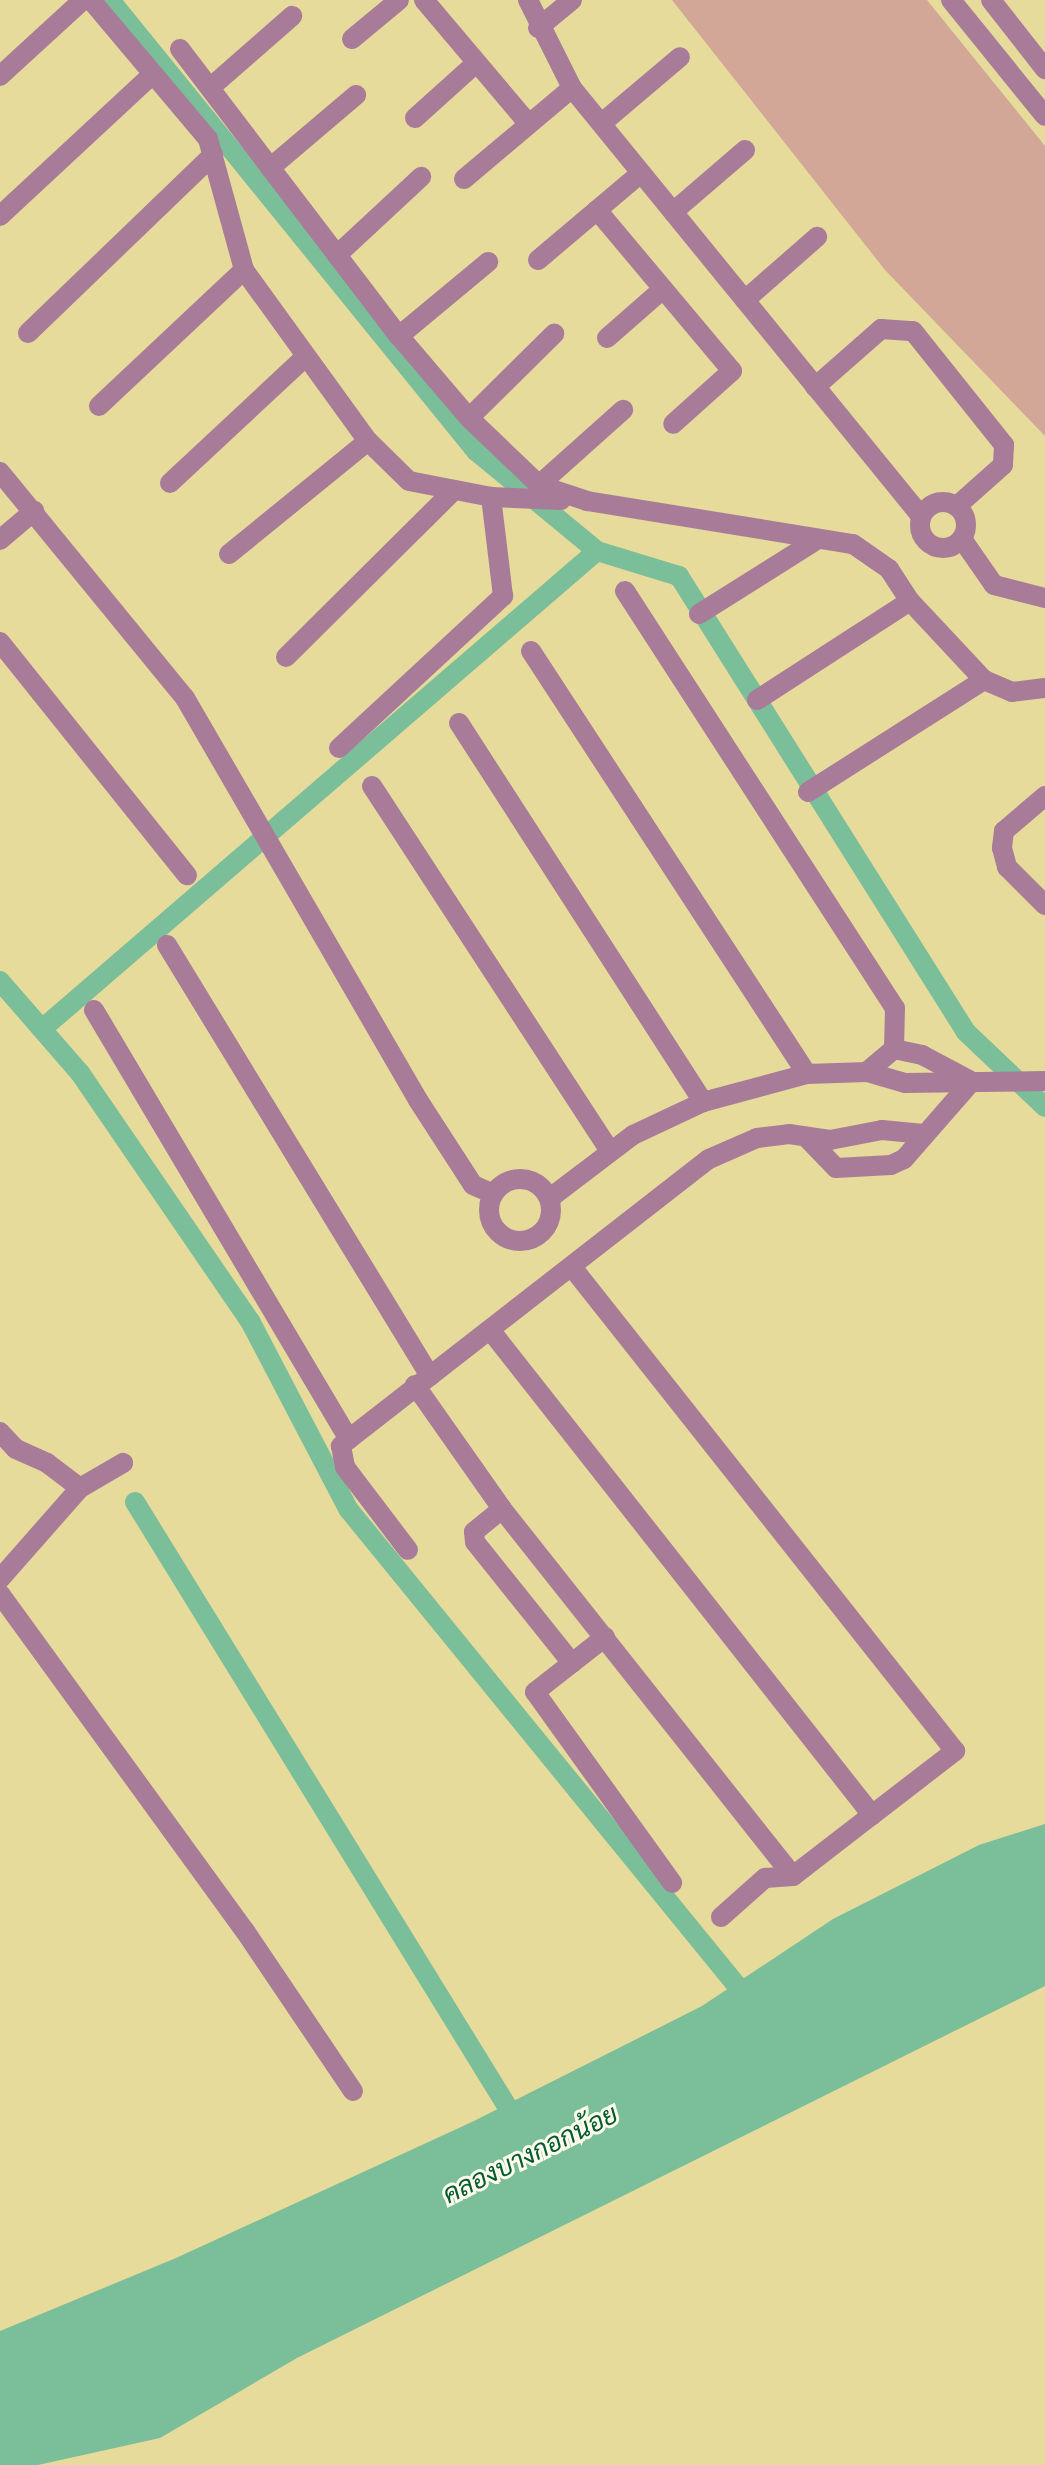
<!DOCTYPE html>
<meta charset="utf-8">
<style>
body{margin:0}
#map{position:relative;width:1045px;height:2465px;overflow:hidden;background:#e6db9b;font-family:Ubuntu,Sarabun,sans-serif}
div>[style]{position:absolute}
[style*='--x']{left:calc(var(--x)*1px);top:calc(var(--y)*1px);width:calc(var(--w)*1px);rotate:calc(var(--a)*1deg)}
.green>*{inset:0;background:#d2a798}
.water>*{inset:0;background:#7bbe9a}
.canal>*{height:20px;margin:-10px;padding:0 10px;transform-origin:10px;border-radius:10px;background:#7bbe9a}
.minor>*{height:20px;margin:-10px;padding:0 10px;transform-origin:10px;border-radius:10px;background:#a87c99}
.minor>.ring{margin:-10px;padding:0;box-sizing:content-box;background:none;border:20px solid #a87c99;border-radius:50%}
span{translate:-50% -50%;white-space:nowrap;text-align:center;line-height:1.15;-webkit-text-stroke:6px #fefbe8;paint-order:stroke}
.water-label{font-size:26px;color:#005938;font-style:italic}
</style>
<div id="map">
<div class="green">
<div style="clip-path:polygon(672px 0,927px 0,1045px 146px,1045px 436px,885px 270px)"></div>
</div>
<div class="water">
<div style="clip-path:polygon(1045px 1824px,1045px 1986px,297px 2358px,160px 2438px,38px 2465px,0 2465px,0 2331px,176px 2258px,474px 2121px,702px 2006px,833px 1919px,979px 1845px)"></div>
</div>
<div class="canal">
<div style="--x:110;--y:0;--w:581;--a:50.94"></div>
<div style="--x:476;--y:451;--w:157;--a:39.6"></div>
<div style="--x:597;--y:551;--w:86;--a:17"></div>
<div style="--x:679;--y:576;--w:539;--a:57.81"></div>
<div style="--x:966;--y:1032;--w:109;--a:43.5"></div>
<div style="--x:0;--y:981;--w:122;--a:49"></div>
<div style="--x:80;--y:1073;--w:301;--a:55.6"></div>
<div style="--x:250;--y:1321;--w:213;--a:62.4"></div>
<div style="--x:349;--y:1510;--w:636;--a:50.81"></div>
<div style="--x:42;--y:1029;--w:732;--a:-40.74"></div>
<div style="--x:135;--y:1502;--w:736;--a:58.38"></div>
</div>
<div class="minor">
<div style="--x:91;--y:0;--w:182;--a:49.9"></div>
<div style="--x:208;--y:139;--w:136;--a:74.6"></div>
<div style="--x:244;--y:270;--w:211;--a:54.1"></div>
<div style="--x:368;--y:441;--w:57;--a:44.3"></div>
<div style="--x:409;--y:481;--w:84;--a:11"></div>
<div style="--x:491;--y:497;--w:70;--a:2.5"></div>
<div style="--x:424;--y:0;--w:161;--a:49.8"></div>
<div style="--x:528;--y:0;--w:98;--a:63.4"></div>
<div style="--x:572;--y:88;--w:552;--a:50.81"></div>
<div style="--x:951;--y:0;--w:149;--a:51"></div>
<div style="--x:991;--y:0;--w:88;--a:52"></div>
<div style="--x:538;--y:28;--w:44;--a:-39.5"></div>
<div style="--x:352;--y:39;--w:61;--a:-39.7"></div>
<div style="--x:180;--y:49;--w:361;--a:52.7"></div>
<div style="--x:399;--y:336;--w:108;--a:49.5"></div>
<div style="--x:469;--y:418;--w:97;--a:43.7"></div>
<div style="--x:539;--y:485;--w:51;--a:18.4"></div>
<div style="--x:587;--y:501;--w:269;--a:9.2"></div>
<div style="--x:853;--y:544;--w:44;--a:34.8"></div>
<div style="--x:889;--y:569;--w:38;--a:57"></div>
<div style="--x:910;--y:601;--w:108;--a:46.9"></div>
<div style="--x:984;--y:680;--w:30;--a:23"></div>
<div style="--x:1012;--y:692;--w:33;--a:-7"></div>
<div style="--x:0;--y:76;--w:113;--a:-42.5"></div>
<div style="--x:211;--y:87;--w:108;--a:-41.2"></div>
<div style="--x:415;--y:118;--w:82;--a:-42"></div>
<div style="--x:602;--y:123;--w:102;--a:-40.2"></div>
<div style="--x:270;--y:168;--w:113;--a:-40.3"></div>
<div style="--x:464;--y:179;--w:141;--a:-40.1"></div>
<div style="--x:597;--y:210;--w:210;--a:50"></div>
<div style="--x:732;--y:371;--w:79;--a:138.1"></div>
<div style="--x:673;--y:212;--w:95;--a:-40.7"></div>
<div style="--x:0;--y:216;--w:209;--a:-42.9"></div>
<div style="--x:337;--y:255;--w:115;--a:-42.9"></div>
<div style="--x:538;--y:260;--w:135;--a:-40.2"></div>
<div style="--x:745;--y:300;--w:96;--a:-41.2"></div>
<div style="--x:28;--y:333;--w:257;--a:-43.9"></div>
<div style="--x:399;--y:336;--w:116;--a:-39.7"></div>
<div style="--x:607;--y:338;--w:74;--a:-41.2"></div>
<div style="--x:815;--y:387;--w:88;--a:-41.3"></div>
<div style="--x:881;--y:329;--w:32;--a:4"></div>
<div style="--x:913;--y:331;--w:146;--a:51.4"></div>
<div style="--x:1004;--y:445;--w:20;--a:93"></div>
<div style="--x:1003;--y:465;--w:62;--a:138.3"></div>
<div style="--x:99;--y:406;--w:199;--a:-43.2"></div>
<div style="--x:469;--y:418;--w:120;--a:-44.7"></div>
<div style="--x:0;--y:472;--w:292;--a:50.7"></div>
<div style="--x:185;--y:698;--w:465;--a:59.9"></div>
<div style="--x:418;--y:1100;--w:101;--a:57.1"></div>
<div style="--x:473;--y:1185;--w:22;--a:24"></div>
<div style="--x:170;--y:483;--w:185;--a:-43"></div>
<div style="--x:539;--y:485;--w:113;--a:-41.8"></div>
<div class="ring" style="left:920px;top:502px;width:26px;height:26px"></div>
<div style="--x:962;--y:539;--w:56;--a:55.2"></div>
<div style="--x:994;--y:585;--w:53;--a:14.3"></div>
<div style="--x:0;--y:540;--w:45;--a:-40.5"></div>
<div style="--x:229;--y:554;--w:179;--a:-39.1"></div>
<div style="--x:625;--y:591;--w:497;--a:57.1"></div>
<div style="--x:895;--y:1008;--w:41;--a:91.4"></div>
<div style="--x:894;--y:1049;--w:35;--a:140"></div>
<div style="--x:699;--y:614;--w:141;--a:-32.2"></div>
<div style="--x:0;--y:642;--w:299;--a:51.3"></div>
<div style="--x:531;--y:651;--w:505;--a:56.88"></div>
<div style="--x:286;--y:657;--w:237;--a:-44.8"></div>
<div style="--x:757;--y:700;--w:182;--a:-32.9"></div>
<div style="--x:459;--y:723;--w:451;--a:57.2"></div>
<div style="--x:339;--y:748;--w:224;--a:-42.8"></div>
<div style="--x:503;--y:596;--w:100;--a:-96.9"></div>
<div style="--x:372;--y:786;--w:436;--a:56.9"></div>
<div style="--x:808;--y:792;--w:209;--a:-32.5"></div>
<div style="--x:1045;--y:796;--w:54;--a:139.5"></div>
<div style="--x:1004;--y:831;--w:17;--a:97"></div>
<div style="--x:1002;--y:848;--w:20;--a:75"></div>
<div style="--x:1007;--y:867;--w:54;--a:45"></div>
<div style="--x:167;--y:945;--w:505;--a:58.61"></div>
<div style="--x:94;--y:1010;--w:499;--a:59.3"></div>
<div style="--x:349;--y:1439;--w:456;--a:-37.9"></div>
<div style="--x:709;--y:1159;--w:52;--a:-23.6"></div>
<div style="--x:757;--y:1138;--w:32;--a:-7"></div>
<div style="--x:789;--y:1134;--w:41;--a:8.3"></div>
<div style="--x:830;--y:1140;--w:53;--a:-10.9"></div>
<div style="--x:882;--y:1130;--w:42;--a:5.4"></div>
<div style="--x:894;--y:1049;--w:29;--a:12"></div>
<div style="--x:922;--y:1055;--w:53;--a:28"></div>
<div style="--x:808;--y:1139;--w:40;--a:46"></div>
<div style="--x:836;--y:1168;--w:55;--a:-3.1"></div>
<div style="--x:891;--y:1165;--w:14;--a:-25"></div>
<div style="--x:904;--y:1159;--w:103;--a:-48.9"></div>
<div class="ring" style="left:489px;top:1179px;width:42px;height:42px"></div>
<div style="--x:550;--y:1198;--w:104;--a:-37.2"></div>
<div style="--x:633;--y:1135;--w:77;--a:-25.2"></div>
<div style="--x:703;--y:1102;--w:108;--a:-15.1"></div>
<div style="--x:807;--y:1074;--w:60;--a:-1.9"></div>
<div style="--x:867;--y:1072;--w:40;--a:16"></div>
<div style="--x:905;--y:1083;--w:140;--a:-0.8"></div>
<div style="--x:491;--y:1331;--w:616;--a:51.79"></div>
<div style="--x:872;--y:1815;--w:105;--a:-37.6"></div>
<div style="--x:955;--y:1751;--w:617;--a:-128.36"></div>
<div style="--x:415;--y:1385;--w:151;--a:54.9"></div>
<div style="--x:502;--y:1509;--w:468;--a:51.6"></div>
<div style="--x:793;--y:1876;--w:100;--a:-37.7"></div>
<div style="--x:0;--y:1432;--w:23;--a:47"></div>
<div style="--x:16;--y:1449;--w:34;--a:24"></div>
<div style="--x:47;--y:1463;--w:41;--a:37.1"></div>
<div style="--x:349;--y:1439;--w:11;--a:139"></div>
<div style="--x:341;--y:1446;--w:21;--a:79"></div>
<div style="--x:345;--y:1467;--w:104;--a:52.8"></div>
<div style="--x:502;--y:1509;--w:36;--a:141"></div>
<div style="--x:474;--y:1532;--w:10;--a:84"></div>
<div style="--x:475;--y:1542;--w:155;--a:51.3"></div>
<div style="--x:572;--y:1663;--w:42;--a:-38.2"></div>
<div style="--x:0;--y:1579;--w:121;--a:-48.7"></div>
<div style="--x:80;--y:1488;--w:50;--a:-30.2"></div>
<div style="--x:0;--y:1594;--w:417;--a:54"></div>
<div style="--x:245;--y:1931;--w:193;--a:56"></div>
<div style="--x:572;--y:1663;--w:47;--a:141.9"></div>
<div style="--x:535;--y:1692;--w:235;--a:54.3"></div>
<div style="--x:721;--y:1917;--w:59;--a:-41.6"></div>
<div style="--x:765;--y:1878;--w:28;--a:-4"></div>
</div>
<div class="water-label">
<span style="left:530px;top:2154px;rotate:-26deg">คลองบางกอกน้อย</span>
</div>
</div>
